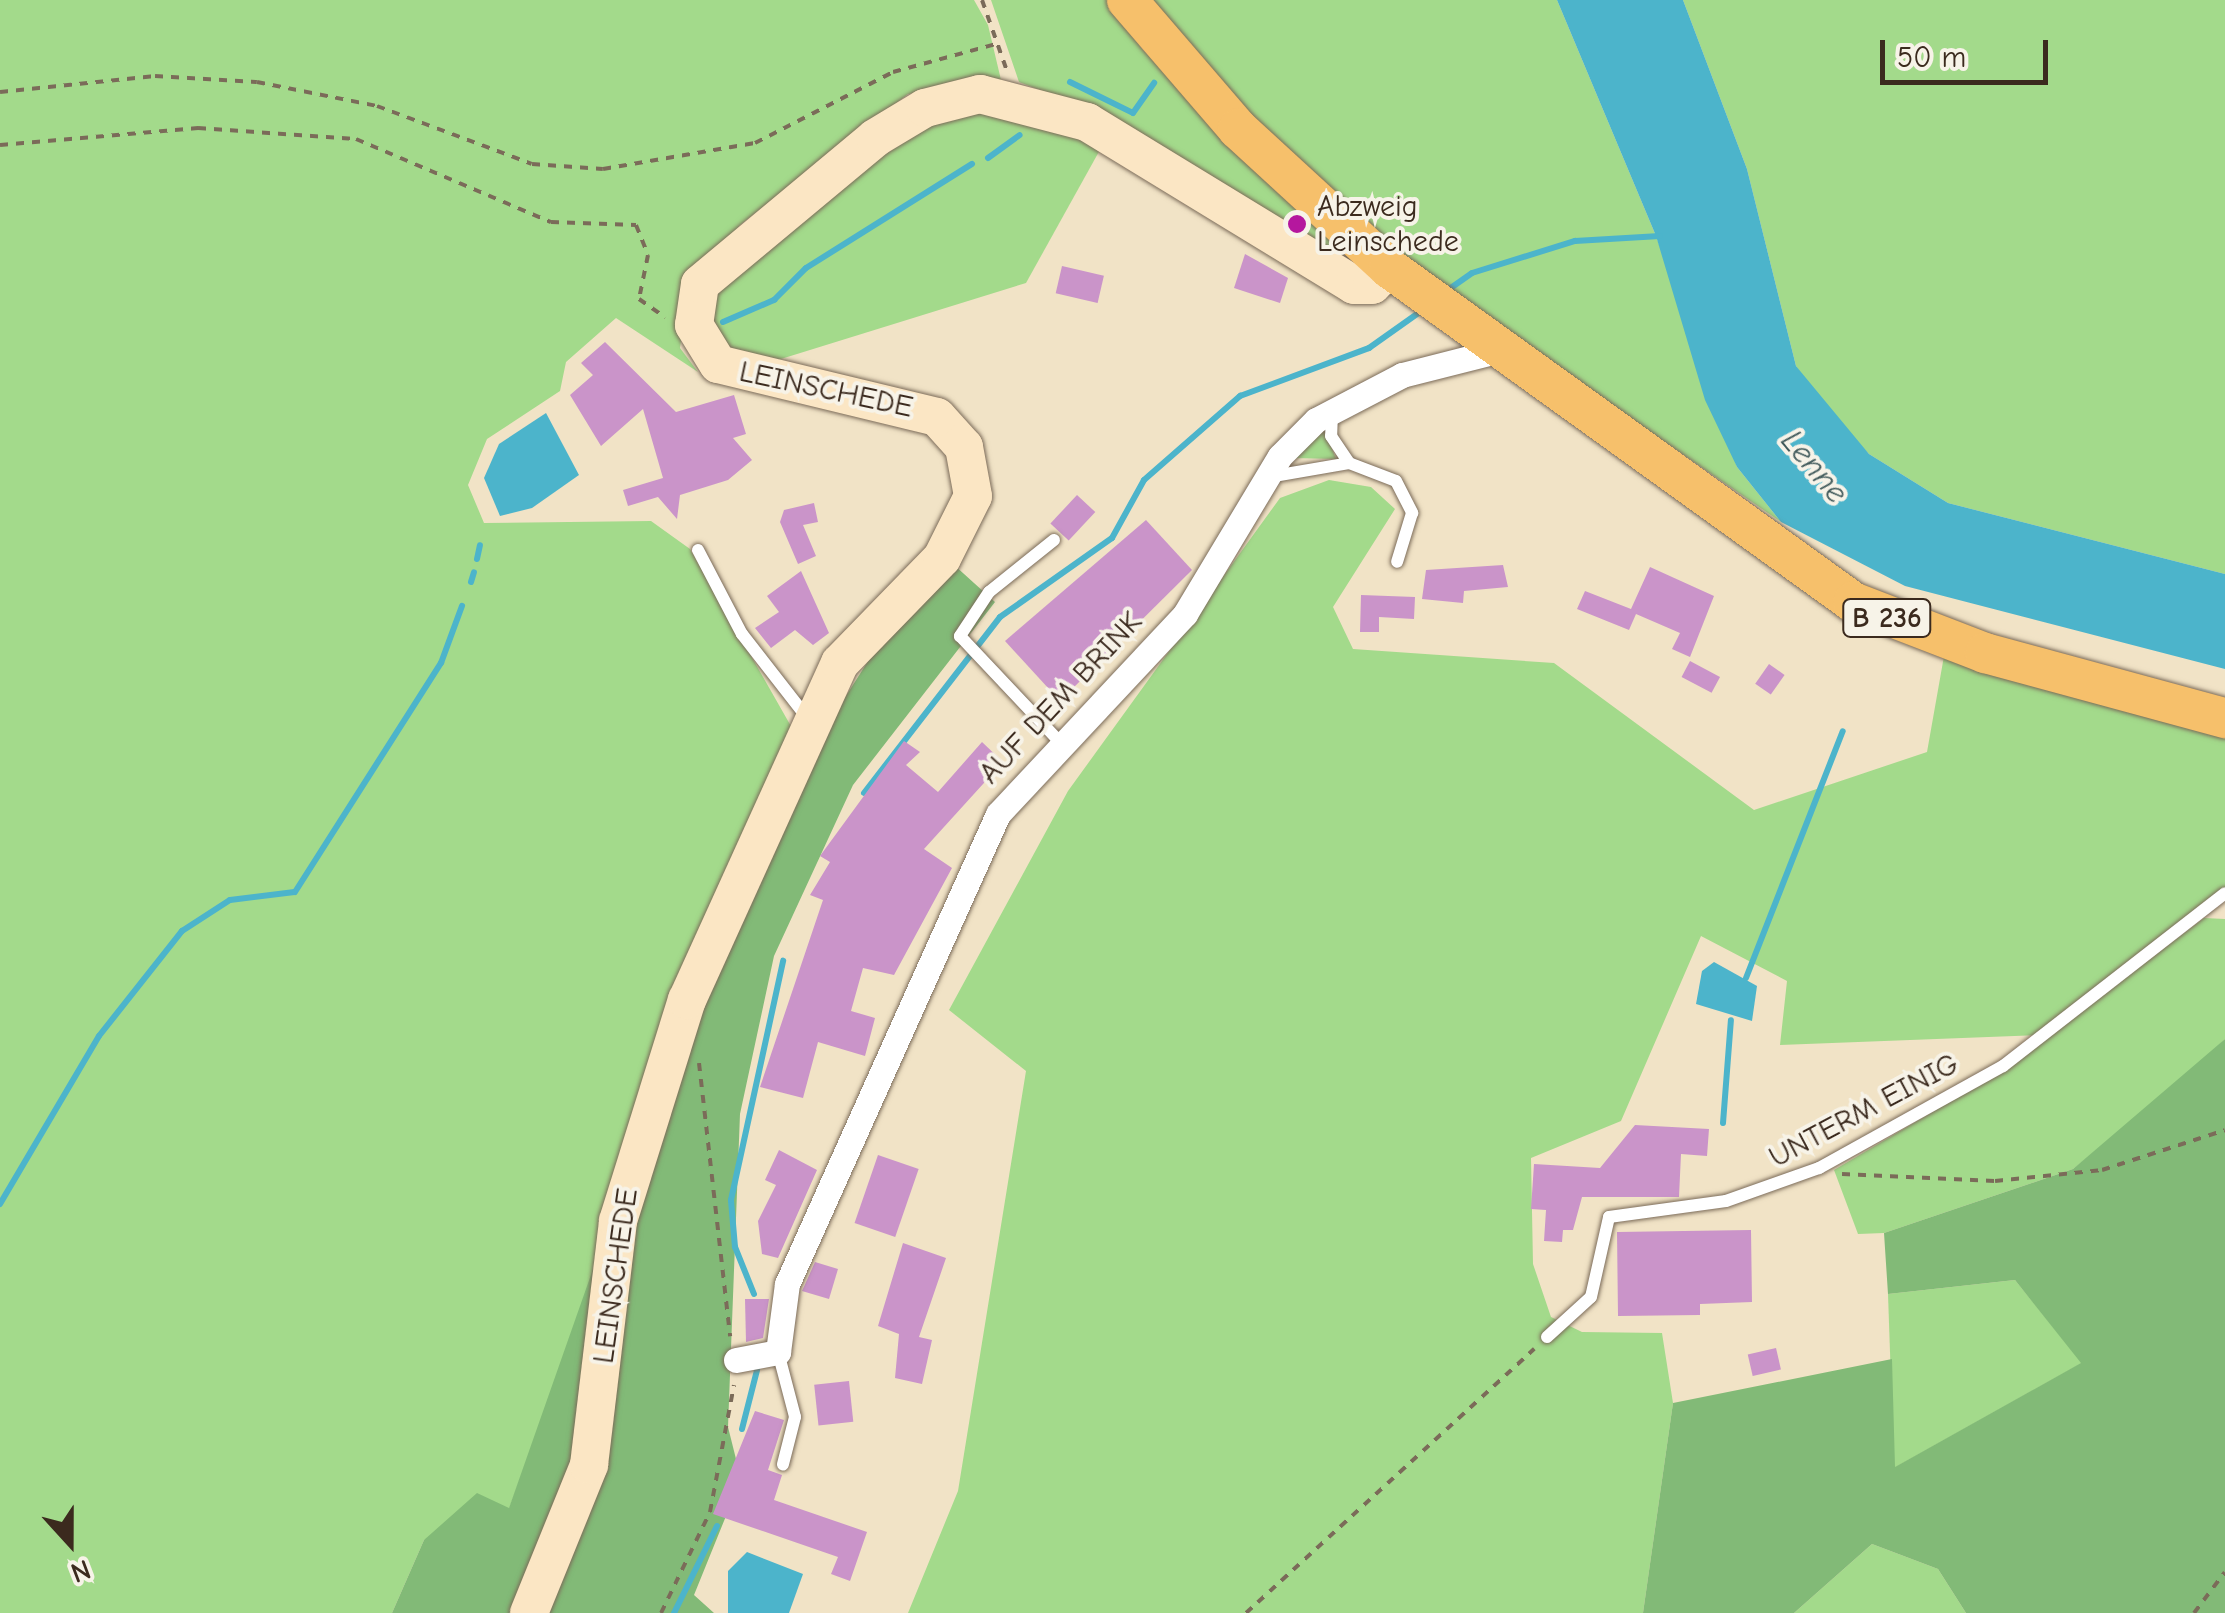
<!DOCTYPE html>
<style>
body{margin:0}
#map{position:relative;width:2225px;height:1613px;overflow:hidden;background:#f1e3c6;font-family:"Comic Neue",sans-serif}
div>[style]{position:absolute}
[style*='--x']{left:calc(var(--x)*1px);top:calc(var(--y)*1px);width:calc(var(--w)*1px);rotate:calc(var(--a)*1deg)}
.green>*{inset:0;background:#a3da8b}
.forest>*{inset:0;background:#82ba77}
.water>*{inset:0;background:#4cb4cb}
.stream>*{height:6px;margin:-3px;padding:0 3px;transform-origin:3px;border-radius:3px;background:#4cb4cb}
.building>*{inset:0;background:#ca94c9;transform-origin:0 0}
.path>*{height:4px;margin-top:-2px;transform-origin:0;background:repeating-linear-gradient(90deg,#7b6b59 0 8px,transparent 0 16px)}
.roads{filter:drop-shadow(0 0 2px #7b6b59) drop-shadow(0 0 2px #7b6b59)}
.lane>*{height:12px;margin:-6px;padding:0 6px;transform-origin:6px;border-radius:6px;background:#fff}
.street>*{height:25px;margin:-12.5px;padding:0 12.5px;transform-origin:12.5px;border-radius:12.5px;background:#fff}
.secondary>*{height:38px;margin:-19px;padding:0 19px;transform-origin:19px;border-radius:19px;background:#fbe6c4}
.primary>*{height:40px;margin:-20px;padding:0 20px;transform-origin:20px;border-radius:20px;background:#f6c06b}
.dots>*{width:28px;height:28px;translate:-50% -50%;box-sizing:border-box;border:5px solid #f7f3e8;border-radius:50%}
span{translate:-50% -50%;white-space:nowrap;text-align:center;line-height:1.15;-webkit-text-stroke:8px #f7f3e8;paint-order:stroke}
.shield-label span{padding:2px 8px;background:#f7f3e8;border:2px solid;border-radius:8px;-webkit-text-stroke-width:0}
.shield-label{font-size:28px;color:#3b2a1e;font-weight:700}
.poi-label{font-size:30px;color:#3b2a1e}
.left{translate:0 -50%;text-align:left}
.street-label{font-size:30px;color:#3b2a1e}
.water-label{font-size:32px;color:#415a5b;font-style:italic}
.north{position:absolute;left:20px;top:1493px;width:100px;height:100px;-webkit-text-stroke:8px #f7f3e8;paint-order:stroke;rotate:159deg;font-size:28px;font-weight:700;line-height:40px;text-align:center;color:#3b2a1e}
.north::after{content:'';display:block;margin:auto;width:35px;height:45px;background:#3b2a1e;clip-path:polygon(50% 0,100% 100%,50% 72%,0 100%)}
.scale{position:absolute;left:1880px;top:40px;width:168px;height:45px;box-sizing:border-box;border:5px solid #3b2a1e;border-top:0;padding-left:12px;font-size:30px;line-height:35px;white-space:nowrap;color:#3b2a1e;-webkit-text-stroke:8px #f7f3e8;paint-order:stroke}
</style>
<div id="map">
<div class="green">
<div style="clip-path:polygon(0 0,974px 0,988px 25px,1001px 80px,908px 94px,740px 225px,687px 294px,680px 348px,698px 372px,616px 318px,566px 362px,560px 391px,487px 439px,468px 485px,484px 523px,651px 521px,690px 549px,792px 728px,650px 1055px,594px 1275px,509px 1509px,424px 1540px,392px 1613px,0 1613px)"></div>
<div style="clip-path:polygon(991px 0,1108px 0,1142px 49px,1333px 242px,1328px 254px,1105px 115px,1019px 82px)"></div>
<div style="clip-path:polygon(1149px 0,1557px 0,1656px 236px,1737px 467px,1781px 522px,1414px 269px,1245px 117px)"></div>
<div style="clip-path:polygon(1683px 0,2225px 0,2225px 574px,1948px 503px,1869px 454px,1823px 407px,1796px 366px,1747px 169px)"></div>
<div style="clip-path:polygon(1004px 109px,1101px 148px,1026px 283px,768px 363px,709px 349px,712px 300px,753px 241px,946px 115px)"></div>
<div style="clip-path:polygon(1324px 428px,1336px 459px,1293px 458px)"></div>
<div style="clip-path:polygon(1329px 480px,1371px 487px,1395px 509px,1333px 607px,1353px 649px,1554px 663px,1754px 810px,1927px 752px,1944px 656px,2225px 729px,2225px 888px,2039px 1035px,1780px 1045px,1787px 981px,1701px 936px,1621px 1121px,1531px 1158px,1533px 1264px,1551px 1317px,1582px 1332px,1662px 1333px,1673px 1403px,1643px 1613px,908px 1613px,958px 1491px,1026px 1071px,949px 1010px,1068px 791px,1280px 498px)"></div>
<div style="clip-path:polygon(2204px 918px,2225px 919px,2225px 1039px,2177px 1087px,2073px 1169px,1884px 1233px,1858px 1234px,1834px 1170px,2004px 1070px)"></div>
<div style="clip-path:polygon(2015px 1280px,2082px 1363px,1894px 1468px,1888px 1294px)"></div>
<div style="clip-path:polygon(1872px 1544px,1938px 1569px,1966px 1613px,1794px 1613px)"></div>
</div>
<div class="forest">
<div style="clip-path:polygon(953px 564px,995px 602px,853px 785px,774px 956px,740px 1114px,728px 1427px,741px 1479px,694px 1595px,714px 1613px,392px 1613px,424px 1540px,477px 1493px,509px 1508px,670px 1050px,813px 748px,877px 647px)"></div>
<div style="clip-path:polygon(2225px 1039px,2225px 1613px,1966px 1613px,1938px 1569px,1872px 1544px,1794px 1613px,1643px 1613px,1673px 1403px,1892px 1359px,1895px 1467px,2081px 1363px,2015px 1280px,1888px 1294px,1884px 1233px,2073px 1169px)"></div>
</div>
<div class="water">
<div style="clip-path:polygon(1557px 0,1683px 0,1747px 169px,1796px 366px,1869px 454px,1948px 503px,2225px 574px,2225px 669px,1905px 586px,1781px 522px,1737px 467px,1705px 400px,1656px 236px)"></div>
<div style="clip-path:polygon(546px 413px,579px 475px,532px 508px,500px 516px,484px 478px,499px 444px)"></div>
<div style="clip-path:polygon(1714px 962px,1757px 986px,1752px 1021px,1696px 1004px,1702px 971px)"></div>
<div style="clip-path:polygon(747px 1552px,803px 1574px,789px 1613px,728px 1613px,728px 1571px)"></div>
</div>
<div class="stream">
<div style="--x:1070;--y:82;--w:70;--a:26.2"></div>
<div style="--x:1133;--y:113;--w:37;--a:-55"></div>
<div style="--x:988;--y:158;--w:39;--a:-36"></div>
<div style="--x:1445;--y:292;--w:33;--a:-35"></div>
<div style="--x:1472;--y:273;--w:108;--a:-17.3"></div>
<div style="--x:1575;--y:241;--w:85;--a:-3.4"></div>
<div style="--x:723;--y:322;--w:56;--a:-23.3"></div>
<div style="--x:774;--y:300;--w:45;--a:-45"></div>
<div style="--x:806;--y:268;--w:196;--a:-32.1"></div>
<div style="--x:477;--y:559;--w:14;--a:-78"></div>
<div style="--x:471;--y:582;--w:10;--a:-73"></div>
<div style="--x:864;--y:793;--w:222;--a:-52.3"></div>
<div style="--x:1000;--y:617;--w:137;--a:-35.2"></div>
<div style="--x:1112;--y:538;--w:66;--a:-61.1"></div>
<div style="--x:1144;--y:480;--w:128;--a:-41.2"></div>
<div style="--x:1240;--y:396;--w:138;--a:-20.4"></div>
<div style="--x:1369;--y:348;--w:67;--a:-35.3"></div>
<div style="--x:1746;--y:978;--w:265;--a:-68.6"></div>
<div style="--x:1723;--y:1123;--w:103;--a:-85.6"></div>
<div style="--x:0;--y:1204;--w:195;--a:-59.5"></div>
<div style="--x:99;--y:1036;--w:134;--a:-51.7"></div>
<div style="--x:182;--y:931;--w:57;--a:-32.9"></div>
<div style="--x:230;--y:900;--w:65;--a:-7"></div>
<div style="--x:295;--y:892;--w:272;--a:-57.5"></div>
<div style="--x:441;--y:663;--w:61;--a:-69.8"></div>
<div style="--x:754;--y:1294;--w:51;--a:-112"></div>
<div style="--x:735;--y:1247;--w:47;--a:-94.9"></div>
<div style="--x:731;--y:1200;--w:245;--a:-77.7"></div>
<div style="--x:742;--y:1429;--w:61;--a:-75.7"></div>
<div style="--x:674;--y:1613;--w:97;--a:-63.7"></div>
</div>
<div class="building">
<div style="clip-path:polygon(1245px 254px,1288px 278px,1280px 303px,1234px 288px)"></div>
<div style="left:1062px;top:266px;width:43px;height:28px;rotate:13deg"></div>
<div style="clip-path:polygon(605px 342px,676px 412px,734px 395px,746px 434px,733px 438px,752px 460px,728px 480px,680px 495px,677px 519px,658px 497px,628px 506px,623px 490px,663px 478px,643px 409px,601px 446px,570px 395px,593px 375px,581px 363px)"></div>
<div style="left:1077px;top:495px;width:25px;height:39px;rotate:43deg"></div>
<div style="clip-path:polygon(814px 503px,818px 522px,803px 525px,816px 556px,798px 564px,780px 522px,784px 510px)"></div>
<div style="clip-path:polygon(1146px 520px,1192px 570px,1060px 701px,1005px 641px)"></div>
<div style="clip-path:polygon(1503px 565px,1508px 587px,1464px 591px,1463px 603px,1422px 599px,1426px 570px)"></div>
<div style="clip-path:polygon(1650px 567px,1714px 596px,1690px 657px,1672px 649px,1680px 633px,1636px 614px,1629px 630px,1577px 609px,1585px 591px,1631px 609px)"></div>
<div style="clip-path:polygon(801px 571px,829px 633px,813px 645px,795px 630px,771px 648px,755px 628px,779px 612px,767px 596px)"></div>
<div style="clip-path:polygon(1361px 595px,1415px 597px,1414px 619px,1379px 617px,1379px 632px,1360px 632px)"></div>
<div style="left:1690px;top:661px;width:34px;height:18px;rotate:28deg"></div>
<div style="left:1769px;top:664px;width:19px;height:24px;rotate:35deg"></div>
<div style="clip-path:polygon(904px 741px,920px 752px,906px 765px,938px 792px,982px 742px,1003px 762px,924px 849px,952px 868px,894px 975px,863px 968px,851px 1011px,875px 1018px,865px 1056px,818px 1042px,803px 1098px,760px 1087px,823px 900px,810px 895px,830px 862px,820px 856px)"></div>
<div style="clip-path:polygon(1635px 1125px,1709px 1129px,1707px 1156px,1681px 1154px,1679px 1197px,1582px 1197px,1573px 1230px,1563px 1230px,1562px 1242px,1544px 1241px,1546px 1210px,1531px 1209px,1534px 1164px,1600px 1168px)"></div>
<div style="clip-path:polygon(779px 1150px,817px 1170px,778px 1258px,762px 1254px,758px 1221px,776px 1185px,765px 1180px)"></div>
<div style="left:878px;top:1155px;width:43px;height:72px;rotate:19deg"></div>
<div style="clip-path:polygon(1751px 1230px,1752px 1302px,1700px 1304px,1700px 1315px,1618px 1316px,1617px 1232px)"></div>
<div style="clip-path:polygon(903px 1243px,946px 1258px,919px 1337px,932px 1340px,922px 1384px,895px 1378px,899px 1334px,878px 1326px)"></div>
<div style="clip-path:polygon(815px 1262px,838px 1269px,829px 1299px,802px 1291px)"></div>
<div style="clip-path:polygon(745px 1299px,769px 1299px,763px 1338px,746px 1342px)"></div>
<div style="left:1776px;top:1348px;width:22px;height:29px;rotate:77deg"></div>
<div style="left:849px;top:1381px;width:41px;height:35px;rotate:84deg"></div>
<div style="clip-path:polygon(755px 1411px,784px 1420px,768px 1470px,782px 1475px,774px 1500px,867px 1532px,850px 1581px,831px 1574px,838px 1557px,713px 1514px)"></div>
</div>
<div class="path">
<div style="--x:982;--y:0;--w:75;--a:70.6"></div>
<div style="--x:0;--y:92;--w:156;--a:-5.9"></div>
<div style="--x:155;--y:76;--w:102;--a:3.4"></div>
<div style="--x:257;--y:82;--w:122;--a:11.3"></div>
<div style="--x:377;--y:106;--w:165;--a:20.5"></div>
<div style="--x:532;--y:164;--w:71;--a:4"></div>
<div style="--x:603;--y:169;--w:154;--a:-9.7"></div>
<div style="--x:755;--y:143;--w:155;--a:-27.2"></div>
<div style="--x:893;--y:72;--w:111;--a:-15.2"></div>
<div style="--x:0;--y:145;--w:199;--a:-4.9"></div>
<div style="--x:198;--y:128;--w:158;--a:4"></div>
<div style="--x:356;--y:139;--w:212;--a:23.1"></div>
<div style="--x:551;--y:222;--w:85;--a:2"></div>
<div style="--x:636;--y:225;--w:32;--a:68"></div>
<div style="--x:648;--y:255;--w:45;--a:101.6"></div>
<div style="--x:639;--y:299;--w:32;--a:35"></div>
<div style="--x:699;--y:1063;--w:275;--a:83.5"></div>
<div style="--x:1842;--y:1174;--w:153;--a:2.6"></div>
<div style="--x:1995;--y:1181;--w:108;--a:-5.9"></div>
<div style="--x:2102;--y:1170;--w:129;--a:-18"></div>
<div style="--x:661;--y:1613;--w:112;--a:-64.1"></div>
<div style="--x:710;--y:1512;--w:129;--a:-79.3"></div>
<div style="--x:1246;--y:1613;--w:391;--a:-42.5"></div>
<div style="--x:2194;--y:1613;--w:51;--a:-52.9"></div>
</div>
<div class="roads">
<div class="lane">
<div style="--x:1332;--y:412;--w:24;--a:92"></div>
<div style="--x:1331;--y:436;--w:32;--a:56"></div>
<div style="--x:1268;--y:477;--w:82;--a:-9.8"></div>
<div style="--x:1349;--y:463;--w:50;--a:21"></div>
<div style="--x:1396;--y:481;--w:36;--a:63"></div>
<div style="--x:1412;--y:513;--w:51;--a:107"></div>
<div style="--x:1054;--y:540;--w:83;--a:141.3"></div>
<div style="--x:989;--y:592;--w:53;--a:123.4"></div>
<div style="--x:960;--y:636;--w:146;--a:46.7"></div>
<div style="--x:698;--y:550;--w:95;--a:62.4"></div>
<div style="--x:742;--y:634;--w:109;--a:52.1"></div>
<div style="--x:1547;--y:1337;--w:59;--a:-42.3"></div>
<div style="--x:1591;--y:1297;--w:82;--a:-77.3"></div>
<div style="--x:1609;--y:1217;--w:118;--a:-7.8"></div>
<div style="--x:1726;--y:1201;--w:99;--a:-19.5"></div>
<div style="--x:1819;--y:1168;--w:210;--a:-29"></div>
<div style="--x:2003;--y:1066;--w:281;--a:-37.9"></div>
<div style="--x:778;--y:1352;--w:67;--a:75.3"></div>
<div style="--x:795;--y:1417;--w:49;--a:104.3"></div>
</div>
<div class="street">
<div style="--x:736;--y:1360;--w:43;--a:-10.8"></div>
<div style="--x:778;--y:1352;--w:69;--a:-82.5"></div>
<div style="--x:787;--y:1284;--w:515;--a:-65.82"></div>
<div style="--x:998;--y:814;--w:274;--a:-46.9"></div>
<div style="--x:1185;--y:614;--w:184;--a:-59"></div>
<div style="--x:1280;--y:456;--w:51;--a:-45"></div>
<div style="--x:1316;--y:420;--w:97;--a:-27.6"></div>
<div style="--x:1402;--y:375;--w:97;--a:-14.3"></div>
</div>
<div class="secondary">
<div style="--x:529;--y:1613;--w:160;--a:-67.9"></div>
<div style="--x:589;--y:1465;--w:246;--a:-83.2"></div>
<div style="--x:618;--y:1221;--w:232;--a:-72.7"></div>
<div style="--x:687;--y:1000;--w:370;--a:-65.6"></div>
<div style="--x:840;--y:663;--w:146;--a:-45.8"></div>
<div style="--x:942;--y:558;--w:69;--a:-63.4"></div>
<div style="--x:973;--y:496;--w:50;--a:-100.4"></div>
<div style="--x:964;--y:447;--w:40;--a:-132"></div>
<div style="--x:937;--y:417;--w:225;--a:-166.4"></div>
<div style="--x:718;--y:364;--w:46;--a:-121.6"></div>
<div style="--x:694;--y:325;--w:41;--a:-81.7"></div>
<div style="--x:700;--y:284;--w:228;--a:-39.8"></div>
<div style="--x:875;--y:138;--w:58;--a:-31"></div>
<div style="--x:925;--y:108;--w:57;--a:-14.3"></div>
<div style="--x:980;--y:94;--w:111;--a:14.7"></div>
<div style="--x:1087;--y:122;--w:313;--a:31.4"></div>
<div style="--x:1354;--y:285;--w:18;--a:0"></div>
<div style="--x:1372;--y:285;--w:24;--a:-45"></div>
</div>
<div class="primary">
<div style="--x:1127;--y:0;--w:170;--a:49.3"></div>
<div style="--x:1238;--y:129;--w:205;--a:42.6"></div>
<div style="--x:1389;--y:268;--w:572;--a:35.75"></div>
<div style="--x:1853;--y:602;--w:142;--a:21.1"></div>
<div style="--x:1985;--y:653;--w:249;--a:15.2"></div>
</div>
</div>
<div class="dots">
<div style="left:1297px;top:224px;background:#b5179e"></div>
</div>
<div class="shield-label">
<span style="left:1887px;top:618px">B 236</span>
</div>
<div class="poi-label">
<span class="left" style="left:1317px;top:224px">Abzweig<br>Leinschede</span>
</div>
<div class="street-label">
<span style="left:826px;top:390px;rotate:12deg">LEINSCHEDE</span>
<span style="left:1061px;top:698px;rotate:-47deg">AUF DEM BRINK</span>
<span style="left:1864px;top:1111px;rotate:-28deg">UNTERM EINIG</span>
<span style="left:616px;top:1276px;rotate:-82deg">LEINSCHEDE</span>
</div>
<div class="water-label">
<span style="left:1814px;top:467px;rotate:50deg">Lenne</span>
</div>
<div class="north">N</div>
<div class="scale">50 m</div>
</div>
